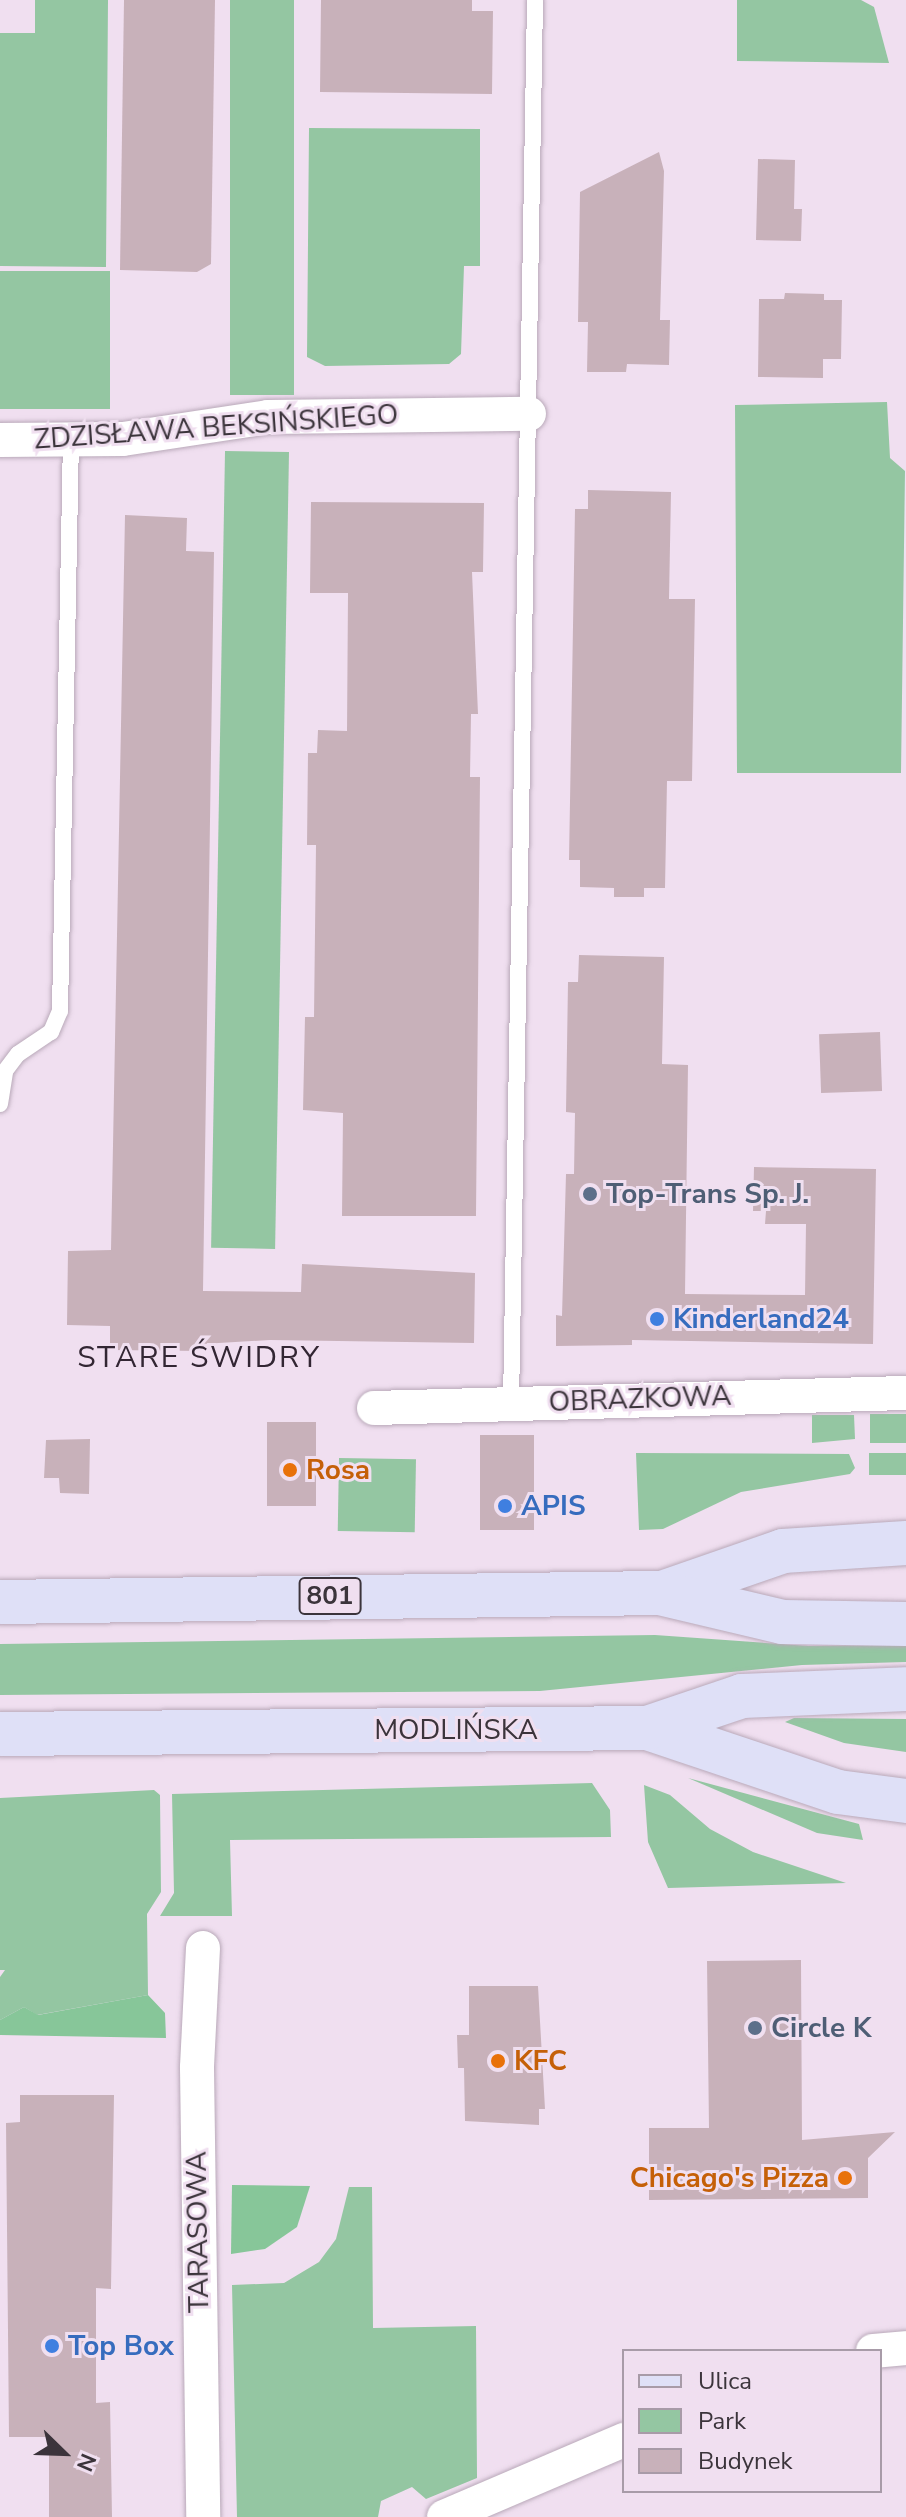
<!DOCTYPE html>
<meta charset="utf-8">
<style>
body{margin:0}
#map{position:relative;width:906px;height:2517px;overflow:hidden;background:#f0dff0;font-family:"Nunito Sans",sans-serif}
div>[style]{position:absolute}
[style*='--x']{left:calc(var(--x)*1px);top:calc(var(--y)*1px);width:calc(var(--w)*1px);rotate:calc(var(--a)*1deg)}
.green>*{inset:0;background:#94c6a2;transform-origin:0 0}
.forest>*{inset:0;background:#87c699}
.building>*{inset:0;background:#c8b1ba;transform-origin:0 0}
.roads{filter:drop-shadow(0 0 2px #b9a9b9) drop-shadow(0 0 2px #b9a9b9)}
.service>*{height:16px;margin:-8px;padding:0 8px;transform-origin:8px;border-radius:8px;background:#fff}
.minor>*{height:34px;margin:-17px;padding:0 17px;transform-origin:17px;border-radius:17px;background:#fff}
.primary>*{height:44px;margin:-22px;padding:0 22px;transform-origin:22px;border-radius:22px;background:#dfe0f7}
.dots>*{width:22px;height:22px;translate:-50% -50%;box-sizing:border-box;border:4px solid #f0dff0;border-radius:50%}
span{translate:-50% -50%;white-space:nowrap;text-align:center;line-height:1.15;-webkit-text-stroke:6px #f0dff0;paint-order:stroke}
.shield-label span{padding:2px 6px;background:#f0dff0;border:2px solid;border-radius:6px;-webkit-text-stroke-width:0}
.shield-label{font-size:26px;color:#3b343b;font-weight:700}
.street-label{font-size:28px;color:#3b343b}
.service-label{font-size:28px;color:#4e5e75;font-weight:700}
.left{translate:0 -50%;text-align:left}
.shop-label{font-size:28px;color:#366cbe;font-weight:700}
.food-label{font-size:28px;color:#c56008;font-weight:700}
.right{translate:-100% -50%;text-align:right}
.neighbourhood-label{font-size:30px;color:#322633;letter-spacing:2px}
.legend{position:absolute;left:622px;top:2349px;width:260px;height:144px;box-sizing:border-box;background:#f0dff0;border:2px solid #a89ba8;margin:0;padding:10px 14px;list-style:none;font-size:24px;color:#3b343b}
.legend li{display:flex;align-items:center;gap:16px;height:40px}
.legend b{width:40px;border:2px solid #a89ba8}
.north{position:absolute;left:24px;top:2413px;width:80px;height:80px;-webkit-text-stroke:6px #f0dff0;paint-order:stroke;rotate:113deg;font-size:22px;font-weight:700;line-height:32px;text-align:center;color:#3b343b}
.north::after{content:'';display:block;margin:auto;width:28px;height:36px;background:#3b343b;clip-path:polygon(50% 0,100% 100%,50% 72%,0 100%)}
</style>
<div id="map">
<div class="green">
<div style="clip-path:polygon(35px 0,108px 0,106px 267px,0 266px,0 33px,35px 33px)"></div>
<div style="left:230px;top:0;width:64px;height:395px"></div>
<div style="clip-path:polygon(737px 0,861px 0,874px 7px,889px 63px,737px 61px)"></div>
<div style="clip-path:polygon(309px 128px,480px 129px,480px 266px,464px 266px,461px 354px,449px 364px,325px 366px,307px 357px)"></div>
<div style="left:0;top:271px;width:110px;height:138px"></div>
<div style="clip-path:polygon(887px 402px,890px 458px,905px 471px,901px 773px,737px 773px,735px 405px)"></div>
<div style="left:289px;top:452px;width:797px;height:64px;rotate:91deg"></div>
<div style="left:870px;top:1414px;width:36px;height:29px"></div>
<div style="clip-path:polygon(812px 1415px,854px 1415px,855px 1439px,812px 1443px)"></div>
<div style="clip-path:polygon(636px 1453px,849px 1454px,855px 1468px,850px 1474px,741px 1492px,663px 1529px,639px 1530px)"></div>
<div style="left:869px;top:1453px;width:37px;height:22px"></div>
<div style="left:339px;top:1458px;width:77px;height:73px;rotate:1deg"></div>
<div style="clip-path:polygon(655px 1635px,809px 1646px,906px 1645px,906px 1662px,802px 1665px,540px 1691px,0 1695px,0 1644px)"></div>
<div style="clip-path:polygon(794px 1718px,906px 1719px,906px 1752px,844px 1743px,785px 1722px)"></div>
<div style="clip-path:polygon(688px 1778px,859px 1824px,863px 1840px,817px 1833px)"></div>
<div style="clip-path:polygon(592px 1783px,610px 1810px,611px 1837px,230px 1840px,232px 1916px,160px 1916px,174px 1893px,172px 1794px)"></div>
<div style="clip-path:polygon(644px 1785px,670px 1795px,710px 1829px,753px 1852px,846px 1883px,668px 1888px,648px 1842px)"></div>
<div style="clip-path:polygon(154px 1790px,160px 1795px,161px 1892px,147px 1914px,148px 1995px,37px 2015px,24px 2007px,0 2020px,0 1977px,5px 1970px,0 1970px,0 1798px)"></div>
<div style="clip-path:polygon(349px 2187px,372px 2187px,373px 2328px,476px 2326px,477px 2478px,426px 2499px,412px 2487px,381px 2501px,378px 2517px,237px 2517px,232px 2285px,284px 2283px,319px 2262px,336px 2239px)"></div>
</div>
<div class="forest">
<div style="clip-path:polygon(148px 1995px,165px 2013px,166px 2038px,0 2035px,0 2020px,24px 2007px,38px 2015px)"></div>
<div style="clip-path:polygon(232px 2185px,310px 2186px,297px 2227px,265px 2249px,231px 2254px)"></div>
</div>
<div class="building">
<div style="clip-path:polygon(124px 0,215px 0,211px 264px,197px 272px,120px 270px)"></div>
<div style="clip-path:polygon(321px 0,472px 0,472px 11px,493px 11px,492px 94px,320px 92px)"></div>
<div style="clip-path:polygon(659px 152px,664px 171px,660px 320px,670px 320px,669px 365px,627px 364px,626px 372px,587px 372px,588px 322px,578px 322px,580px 192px)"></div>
<div style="clip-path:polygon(758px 159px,795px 160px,794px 209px,802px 209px,801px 241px,756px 240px)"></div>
<div style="clip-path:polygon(785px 293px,824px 294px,824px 300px,842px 300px,841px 359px,823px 359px,823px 378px,758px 377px,759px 299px,784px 299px)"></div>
<div style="clip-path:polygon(588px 490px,671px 492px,669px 599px,695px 599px,692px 781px,667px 781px,665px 888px,644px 888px,644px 897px,614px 897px,614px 888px,580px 887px,580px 860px,569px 860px,575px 509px,588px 509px)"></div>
<div style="clip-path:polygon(311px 502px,484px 503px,483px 572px,472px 572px,478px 714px,471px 714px,470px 777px,480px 777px,476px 1216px,342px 1216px,343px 1113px,303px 1110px,305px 1017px,314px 1017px,316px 845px,307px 845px,308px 753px,317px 753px,318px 730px,347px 731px,348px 593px,310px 593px)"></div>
<div style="clip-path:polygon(125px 515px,187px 518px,186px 551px,214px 552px,203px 1291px,301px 1292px,302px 1264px,475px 1273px,474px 1343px,270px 1340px,202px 1344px,202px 1351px,110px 1350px,110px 1326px,67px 1325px,68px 1251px,111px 1250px)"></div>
<div style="clip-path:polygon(579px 955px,664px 957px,662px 1064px,688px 1065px,685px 1294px,805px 1295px,806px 1224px,765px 1224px,766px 1211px,753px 1211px,754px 1167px,876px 1169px,873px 1344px,632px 1340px,632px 1345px,556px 1346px,556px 1315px,562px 1316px,566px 1174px,574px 1174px,575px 1113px,566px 1112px,568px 982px,578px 982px)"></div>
<div style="left:880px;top:1032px;width:59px;height:61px;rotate:88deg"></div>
<div style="left:267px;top:1422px;width:49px;height:84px"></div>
<div style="left:480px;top:1435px;width:54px;height:95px"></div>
<div style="clip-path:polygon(90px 1439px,89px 1494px,60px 1493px,59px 1478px,44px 1478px,46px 1440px)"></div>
<div style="clip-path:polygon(801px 1960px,802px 2140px,895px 2132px,868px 2158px,868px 2198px,649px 2200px,649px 2128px,709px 2128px,707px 1961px)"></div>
<div style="clip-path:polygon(469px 1986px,538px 1986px,545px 2109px,539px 2109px,539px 2125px,465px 2121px,464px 2068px,458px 2068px,457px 2035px,469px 2035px)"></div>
<div style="clip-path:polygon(20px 2095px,114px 2095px,111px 2289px,96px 2288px,96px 2403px,110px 2402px,112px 2517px,49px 2517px,49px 2437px,9px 2437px,6px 2123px,20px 2122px)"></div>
</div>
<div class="roads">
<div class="service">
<div style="--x:0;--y:1104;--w:33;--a:-81"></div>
<div style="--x:5;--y:1071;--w:21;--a:-53"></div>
<div style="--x:18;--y:1054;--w:40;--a:-34"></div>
<div style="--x:51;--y:1032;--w:23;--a:-67"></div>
<div style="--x:60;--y:1011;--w:572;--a:-88.9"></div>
<div style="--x:511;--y:1404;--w:1404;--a:-89.02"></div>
</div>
<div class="minor">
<div style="--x:0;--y:440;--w:123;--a:-0.5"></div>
<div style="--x:123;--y:439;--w:147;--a:-8.6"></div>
<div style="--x:268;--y:417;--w:261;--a:-0.7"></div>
<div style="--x:374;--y:1408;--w:532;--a:-1.62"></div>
<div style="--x:203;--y:1948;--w:120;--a:92.9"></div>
<div style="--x:197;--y:2068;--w:449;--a:89.2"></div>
<div style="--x:873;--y:2351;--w:33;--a:-5"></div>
<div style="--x:444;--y:2517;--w:196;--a:-23.2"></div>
</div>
<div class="primary">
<div style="--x:662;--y:1593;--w:128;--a:-19.1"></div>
<div style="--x:783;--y:1551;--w:123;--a:-3.7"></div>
<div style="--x:0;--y:1602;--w:660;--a:-0.78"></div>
<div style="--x:660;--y:1593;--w:126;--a:13.3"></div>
<div style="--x:783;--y:1622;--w:123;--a:0.9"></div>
<div style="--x:647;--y:1728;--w:201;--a:18.5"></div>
<div style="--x:838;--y:1792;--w:69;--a:7.5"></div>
<div style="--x:0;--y:1734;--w:647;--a:-0.53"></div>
<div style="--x:647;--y:1728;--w:100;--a:-18.6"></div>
<div style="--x:742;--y:1696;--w:164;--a:-2.4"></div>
</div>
</div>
<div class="dots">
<div style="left:590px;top:1194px;background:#5c6f8a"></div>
<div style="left:657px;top:1319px;background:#3f7fe0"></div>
<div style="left:290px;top:1470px;background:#e8710a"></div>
<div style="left:505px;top:1506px;background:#3f7fe0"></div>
<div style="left:755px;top:2028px;background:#5c6f8a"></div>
<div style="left:498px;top:2061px;background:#e8710a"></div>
<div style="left:845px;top:2178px;background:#e8710a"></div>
<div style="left:52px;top:2346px;background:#3f7fe0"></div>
</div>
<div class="shield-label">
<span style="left:330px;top:1596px">801</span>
</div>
<div class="street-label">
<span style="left:216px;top:427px;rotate:-4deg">ZDZISŁAWA BEKSIŃSKIEGO</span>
<span style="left:640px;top:1399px;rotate:-2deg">OBRAZKOWA</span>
<span style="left:456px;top:1730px">MODLIŃSKA</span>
<span style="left:198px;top:2232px;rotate:-91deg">TARASOWA</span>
</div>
<div class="service-label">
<span class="left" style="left:606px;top:1194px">Top-Trans Sp. J.</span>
<span class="left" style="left:771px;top:2028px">Circle K</span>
</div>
<div class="shop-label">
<span class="left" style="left:673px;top:1319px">Kinderland24</span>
<span class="left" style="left:521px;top:1506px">APIS</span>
<span class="left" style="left:68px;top:2346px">Top Box</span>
</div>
<div class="food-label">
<span class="left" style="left:306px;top:1470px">Rosa</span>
<span class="left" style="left:514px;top:2061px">KFC</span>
<span class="right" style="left:829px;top:2178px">Chicago's Pizza</span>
</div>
<div class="neighbourhood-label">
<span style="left:199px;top:1358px">STARE ŚWIDRY</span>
</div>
<ul class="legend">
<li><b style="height:10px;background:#dfe0f7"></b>Ulica</li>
<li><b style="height:22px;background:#94c6a2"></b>Park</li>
<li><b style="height:22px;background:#c8b1ba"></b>Budynek</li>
</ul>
<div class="north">N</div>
</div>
